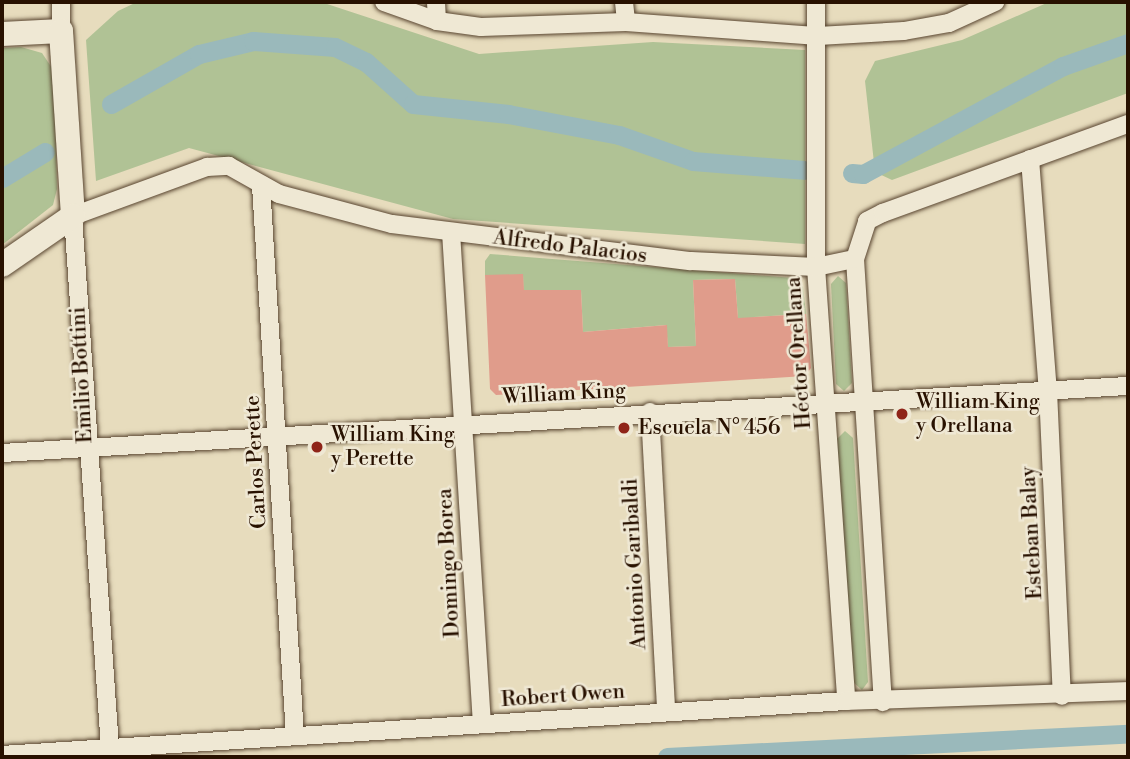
<!DOCTYPE html>
<meta charset="utf-8">
<style>
body{margin:0}
#map{position:relative;width:1130px;height:759px;overflow:hidden;background:#e7dcbd;font-family:"Libre Bodoni",serif}
div>[style]{position:absolute}
[style*='--x']{left:calc(var(--x)*1px);top:calc(var(--y)*1px);width:calc(var(--w)*1px);rotate:calc(var(--a)*1deg)}
.green>*{inset:0;background:#b0c295}
.canal>*{height:19px;margin:-9.5px;padding:0 9.5px;transform-origin:9.5px;border-radius:9.5px;background:#9ab9bb}
.building>*{inset:0;background:#e09c8b}
.roads{filter:drop-shadow(0 0 2px #58442f) drop-shadow(0 0 2px #58442f)}
.street>*{height:18px;margin:-9px;padding:0 9px;transform-origin:9px;border-radius:9px;background:#efe8d4}
.secondary>*{height:24px;margin:-12px;padding:0 12px;transform-origin:12px;border-radius:12px;background:#efe8d4}
.dots>*{width:19px;height:19px;translate:-50% -50%;box-sizing:border-box;border:4px solid #efe8d4;border-radius:50%}
span{translate:-50% -50%;white-space:nowrap;text-align:center;line-height:1.15;-webkit-text-stroke:5px #efe8d4;paint-order:stroke}
.street-label{font-size:21px;color:#281100}
.poi-label{font-size:21px;color:#281100}
.left{translate:0 -50%;text-align:left}
.frame{position:absolute;inset:0;border:4px solid #281100;pointer-events:none}
</style>
<div id="map">
<div class="green">
<div style="clip-path:polygon(137px 2px,321px 2px,479px 54px,653px 42px,805px 50px,805px 244px,453px 219px,189px 148px,96px 181px,86px 40px,118px 11px)"></div>
<div style="clip-path:polygon(1049px 2px,1128px 2px,1128px 93px,892px 180px,875px 172px,865px 81px,875px 61px,962px 40px)"></div>
<div style="clip-path:polygon(21px 47px,42px 53px,54px 71px,57px 189px,53px 205px,2px 245px,2px 48px)"></div>
<div style="clip-path:polygon(490px 254px,794px 278px,803px 287px,806px 314px,754px 317px,742px 371px,735px 279px,693px 280px,696px 346px,668px 347px,666px 325px,583px 332px,581px 290px,547px 290px,525px 352px,523px 275px,485px 275px,485px 261px)"></div>
<div style="clip-path:polygon(838px 276px,846px 283px,852px 383px,844px 391px,836px 384px,831px 284px)"></div>
<div style="clip-path:polygon(845px 431px,853px 438px,868px 682px,862px 690px,853px 682px,837px 439px)"></div>
</div>
<div class="canal">
<div style="--x:111;--y:104;--w:101;--a:-29.6"></div>
<div style="--x:199;--y:54;--w:56;--a:-13.5"></div>
<div style="--x:253;--y:41;--w:82;--a:4.2"></div>
<div style="--x:335;--y:47;--w:34;--a:26"></div>
<div style="--x:366;--y:62;--w:63;--a:41.8"></div>
<div style="--x:413;--y:104;--w:96;--a:6"></div>
<div style="--x:508;--y:114;--w:113;--a:10.7"></div>
<div style="--x:619;--y:135;--w:78;--a:19.4"></div>
<div style="--x:693;--y:161;--w:111;--a:4.6"></div>
<div style="--x:852;--y:173;--w:11;--a:5"></div>
<div style="--x:863;--y:174;--w:227;--a:-28.4"></div>
<div style="--x:1063;--y:66;--w:69;--a:-19.5"></div>
<div style="--x:2;--y:178;--w:50;--a:-31.2"></div>
<div style="--x:667;--y:757;--w:462;--a:-2.9"></div>
</div>
<div class="building">
<div style="clip-path:polygon(523px 274px,524px 290px,581px 290px,583px 332px,667px 325px,668px 347px,696px 346px,693px 280px,735px 279px,738px 318px,806px 314px,811px 368px,805px 376px,496px 395px,490px 389px,485px 275px)"></div>
</div>
<div class="roads">
<div class="street">
<div style="--x:61;--y:2;--w:29;--a:90"></div>
<div style="--x:384;--y:2;--w:56;--a:19.7"></div>
<div style="--x:437;--y:21;--w:44;--a:7.8"></div>
<div style="--x:481;--y:27;--w:145;--a:-2"></div>
<div style="--x:626;--y:22;--w:193;--a:4.2"></div>
<div style="--x:818;--y:36;--w:86;--a:-3.3"></div>
<div style="--x:904;--y:31;--w:46;--a:-10.1"></div>
<div style="--x:949;--y:23;--w:51;--a:-24.5"></div>
<div style="--x:436;--y:2;--w:19;--a:87"></div>
<div style="--x:624;--y:2;--w:20;--a:84"></div>
<div style="--x:816;--y:2;--w:265;--a:90"></div>
<div style="--x:816;--y:267;--w:435;--a:86"></div>
<div style="--x:1030;--y:159;--w:233;--a:85.6"></div>
<div style="--x:1048;--y:391;--w:305;--a:87.4"></div>
<div style="--x:261;--y:185;--w:552;--a:86.47"></div>
<div style="--x:451;--y:232;--w:493;--a:86.4"></div>
<div style="--x:855;--y:259;--w:444;--a:86.4"></div>
<div style="--x:650;--y:412;--w:300;--a:86.9"></div>
<div style="--x:2;--y:453;--w:1128;--a:-3.41"></div>
<div style="--x:110;--y:748;--w:533;--a:-93.98"></div>
<div style="--x:73;--y:216;--w:143;--a:-20.1"></div>
<div style="--x:207;--y:167;--w:22;--a:-3"></div>
<div style="--x:229;--y:166;--w:57;--a:29.2"></div>
<div style="--x:279;--y:194;--w:117;--a:14.9"></div>
<div style="--x:392;--y:224;--w:301;--a:7.1"></div>
<div style="--x:691;--y:261;--w:125;--a:2.7"></div>
<div style="--x:816;--y:267;--w:40;--a:-12"></div>
<div style="--x:855;--y:259;--w:40;--a:-72"></div>
<div style="--x:867;--y:221;--w:18;--a:-27"></div>
<div style="--x:883;--y:213;--w:261;--a:-20"></div>
<div style="--x:2;--y:755;--w:846;--a:-3.66"></div>
<div style="--x:846;--y:701;--w:282;--a:-2"></div>
</div>
<div class="secondary">
<div style="--x:2;--y:34;--w:59;--a:-2.9"></div>
<div style="--x:61;--y:31;--w:185;--a:86.3"></div>
<div style="--x:73;--y:216;--w:86;--a:145.4"></div>
</div>
</div>
<div class="dots">
<div style="left:902px;top:414px;background:#8f2418"></div>
<div style="left:624px;top:428px;background:#8f2418"></div>
<div style="left:317px;top:447px;background:#8f2418"></div>
</div>
<div class="street-label">
<span style="left:570px;top:247px;rotate:7deg">Alfredo Palacios</span>
<span style="left:799px;top:353px;rotate:-94deg">Héctor Orellana</span>
<span style="left:82px;top:375px;rotate:-93deg">Emilio Bottini</span>
<span style="left:564px;top:394px;rotate:-3deg">William King</span>
<span style="left:256px;top:462px;rotate:-93deg">Carlos Perette</span>
<span style="left:1032px;top:533px;rotate:-93deg">Esteban Balay</span>
<span style="left:449px;top:563px;rotate:-93deg">Domingo Borea</span>
<span style="left:635px;top:564px;rotate:-93deg">Antonio Garibaldi</span>
<span style="left:563px;top:696px;rotate:-4deg">Robert Owen</span>
</div>
<div class="poi-label">
<span class="left" style="left:916px;top:414px">William King<br>y Orellana</span>
<span class="left" style="left:638px;top:428px">Escuela N° 456</span>
<span class="left" style="left:331px;top:447px">William King<br>y Perette</span>
</div>
<div class="frame"></div>
</div>
